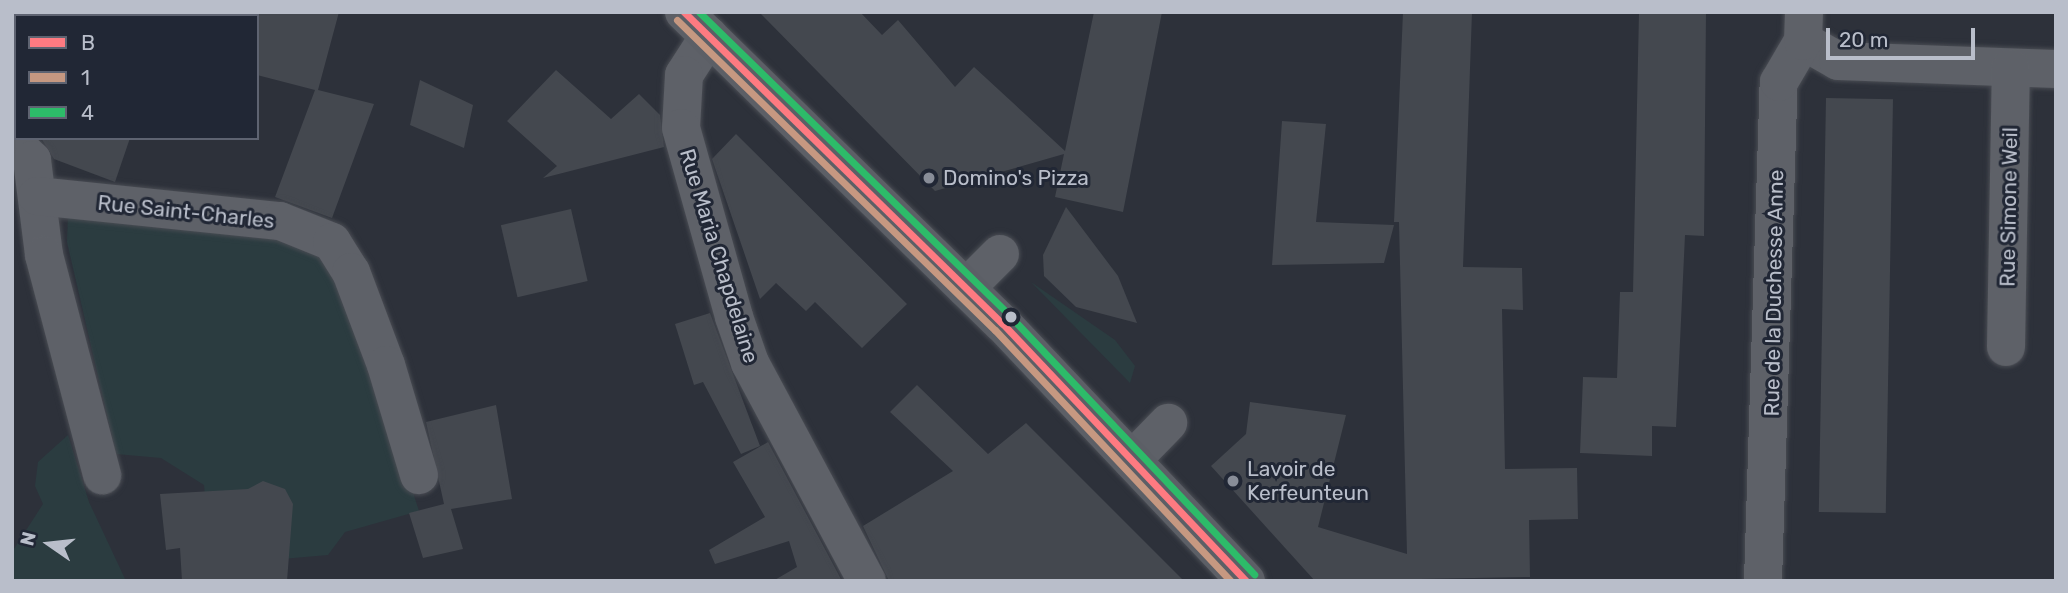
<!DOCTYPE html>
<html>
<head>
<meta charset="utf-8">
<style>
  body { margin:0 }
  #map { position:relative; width:2068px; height:593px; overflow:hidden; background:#2d313a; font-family:Rubik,sans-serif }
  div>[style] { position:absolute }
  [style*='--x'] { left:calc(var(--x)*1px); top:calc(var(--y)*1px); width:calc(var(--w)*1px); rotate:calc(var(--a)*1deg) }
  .green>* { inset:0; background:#2b3c40 }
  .building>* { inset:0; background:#44484f; transform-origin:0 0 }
  .roads { filter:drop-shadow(0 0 2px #494c53) drop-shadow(0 0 2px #494c53) }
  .street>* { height:38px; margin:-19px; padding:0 19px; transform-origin:19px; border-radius:19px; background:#5e6168 }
  .secondary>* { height:38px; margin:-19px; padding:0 19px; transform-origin:19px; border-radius:19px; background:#5c5f66 }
  .bus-1>* { height:7px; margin:-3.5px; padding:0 3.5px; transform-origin:3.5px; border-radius:3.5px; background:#fe7a81 }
  .bus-2>* { height:7px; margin:-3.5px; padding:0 3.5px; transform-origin:3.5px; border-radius:3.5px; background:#c69881 }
  .bus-3>* { height:7px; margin:-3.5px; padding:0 3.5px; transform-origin:3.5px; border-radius:3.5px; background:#2dbb69 }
  .dots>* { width:19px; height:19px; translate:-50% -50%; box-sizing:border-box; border:4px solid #212735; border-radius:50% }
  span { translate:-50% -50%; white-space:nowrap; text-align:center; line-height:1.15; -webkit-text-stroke:6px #212735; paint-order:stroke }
  .poi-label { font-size:21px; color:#b9beca }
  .left { translate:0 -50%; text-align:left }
  .street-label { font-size:21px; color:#b9beca }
  .frame { position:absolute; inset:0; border:14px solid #b9beca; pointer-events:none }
  .legend { position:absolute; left:14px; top:14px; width:245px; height:126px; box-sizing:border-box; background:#212735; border:2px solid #5e6371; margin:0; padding:9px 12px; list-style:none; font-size:21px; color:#b9beca }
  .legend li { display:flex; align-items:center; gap:14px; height:35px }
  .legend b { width:35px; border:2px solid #5e6371 }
  .north { position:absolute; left:14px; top:509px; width:70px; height:70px; -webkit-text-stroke:5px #212735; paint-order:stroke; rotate:284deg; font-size:19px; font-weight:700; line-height:28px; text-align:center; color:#b9beca }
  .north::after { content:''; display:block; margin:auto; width:24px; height:32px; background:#b9beca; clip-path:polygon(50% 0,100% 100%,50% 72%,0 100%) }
  .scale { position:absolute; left:1826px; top:28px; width:149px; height:32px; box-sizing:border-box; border:4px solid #b9beca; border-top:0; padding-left:9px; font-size:21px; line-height:24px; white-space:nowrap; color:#b9beca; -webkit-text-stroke:5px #212735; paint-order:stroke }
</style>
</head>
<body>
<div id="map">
  <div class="green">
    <i style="clip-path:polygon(68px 214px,234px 225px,319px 249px,362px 335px,419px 511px,345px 532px,328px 555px,259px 561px,210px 551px,204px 485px,161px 458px,116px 454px,67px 242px)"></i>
    <i style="clip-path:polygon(1031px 282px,1115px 340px,1135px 366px,1130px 383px)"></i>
    <i style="clip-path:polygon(68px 435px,89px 502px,126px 581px,12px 581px,12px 552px,43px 504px,35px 486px,38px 462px)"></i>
  </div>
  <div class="building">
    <i style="clip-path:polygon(257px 12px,339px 12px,318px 90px,374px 104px,332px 218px,275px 197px,315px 90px,257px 75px)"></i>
    <i style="clip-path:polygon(759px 12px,860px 12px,882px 35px,898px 20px,955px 87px,974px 67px,1065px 151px,1094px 12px,1162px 12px,1123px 212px,1055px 197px,1064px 154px,935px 191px)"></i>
    <i style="clip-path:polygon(1403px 12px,1472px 12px,1463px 267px,1522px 268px,1523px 310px,1502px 309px,1505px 469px,1577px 468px,1578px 519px,1529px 520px,1530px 577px,1315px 581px,1211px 466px,1246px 434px,1250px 402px,1346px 415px,1318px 527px,1407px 554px,1399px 222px,1394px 222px)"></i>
    <i style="clip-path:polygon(1639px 12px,1706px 12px,1704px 236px,1685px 235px,1676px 427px,1652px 426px,1652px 456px,1580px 453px,1583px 377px,1617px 378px,1620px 292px,1633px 292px)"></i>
    <i style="clip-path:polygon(556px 70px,611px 119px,639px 94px,660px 115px,664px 147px,543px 178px,557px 166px,507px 121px)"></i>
    <i style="clip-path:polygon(420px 80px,473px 105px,464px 148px,410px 125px)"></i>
    <i style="left:1826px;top:98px;width:67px;height:414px;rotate:1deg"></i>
    <i style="clip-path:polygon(1282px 121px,1326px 124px,1316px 222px,1394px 225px,1384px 263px,1272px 265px)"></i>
    <i style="clip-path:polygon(736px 134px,907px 304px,862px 348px,815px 302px,806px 311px,776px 283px,760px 299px,712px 159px)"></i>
    <i style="clip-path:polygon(41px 138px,130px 138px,115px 182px,54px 159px)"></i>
    <i style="clip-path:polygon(1066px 207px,1118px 276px,1137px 323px,1076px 307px,1044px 276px,1043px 255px)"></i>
    <i style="left:571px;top:209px;width:74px;height:72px;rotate:77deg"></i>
    <i style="clip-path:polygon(710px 313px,760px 446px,741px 454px,703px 382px,694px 385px,675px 324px)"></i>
    <i style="clip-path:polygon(917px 385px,988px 454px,1026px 423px,1184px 581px,889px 581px,863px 526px,953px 471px,890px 412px)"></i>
    <i style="clip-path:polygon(496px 405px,512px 499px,451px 509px,463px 549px,423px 558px,409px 513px,444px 504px,426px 422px)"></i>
    <i style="clip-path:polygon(768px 442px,842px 581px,773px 581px,797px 567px,789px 541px,715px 564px,709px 550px,765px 517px,733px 462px)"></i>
    <i style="clip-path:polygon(263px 481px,285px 489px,293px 504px,287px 581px,182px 581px,180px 548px,166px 550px,160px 494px,248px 489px)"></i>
  </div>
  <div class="roads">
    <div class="street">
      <i style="--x:94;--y:16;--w:4;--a:-76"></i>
      <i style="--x:709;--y:36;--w:46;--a:122.7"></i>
      <i style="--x:684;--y:75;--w:53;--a:93.2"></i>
      <i style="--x:681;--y:128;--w:196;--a:74.3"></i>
      <i style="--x:734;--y:317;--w:49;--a:70.8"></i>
      <i style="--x:750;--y:363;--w:247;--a:61.8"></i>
      <i style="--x:1803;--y:41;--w:40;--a:29.7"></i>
      <i style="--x:1838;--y:61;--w:218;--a:2.1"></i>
      <i style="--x:12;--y:141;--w:28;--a:44"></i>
      <i style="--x:32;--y:160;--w:96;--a:82.8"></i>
      <i style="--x:44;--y:255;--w:228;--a:75.2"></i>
      <i style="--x:37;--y:196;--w:244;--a:5.9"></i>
      <i style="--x:280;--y:221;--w:56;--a:22"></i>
      <i style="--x:332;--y:242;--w:36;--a:58"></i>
      <i style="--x:351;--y:272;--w:99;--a:69.4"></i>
      <i style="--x:386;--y:365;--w:115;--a:73.3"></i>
      <i style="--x:966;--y:288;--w:48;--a:-45"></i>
      <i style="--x:2006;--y:347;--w:279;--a:-89"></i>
      <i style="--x:1132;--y:460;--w:52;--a:-45.8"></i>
      <i style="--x:1763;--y:581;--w:499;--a:-88.2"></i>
      <i style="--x:1779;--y:82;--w:48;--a:-59.7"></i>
      <i style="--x:1803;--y:41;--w:29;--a:-88"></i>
    </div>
    <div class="secondary">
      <i style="--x:684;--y:12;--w:445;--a:44.4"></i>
      <i style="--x:1002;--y:323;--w:355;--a:46.6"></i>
    </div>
  </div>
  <div class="bus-1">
    <i style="--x:684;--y:12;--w:445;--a:44.4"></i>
    <i style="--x:1002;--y:323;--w:355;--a:46.6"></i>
  </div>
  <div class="bus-2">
    <i style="--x:677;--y:20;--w:444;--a:44.3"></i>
    <i style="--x:995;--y:330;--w:345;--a:46.8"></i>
  </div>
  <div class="bus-3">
    <i style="--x:699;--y:12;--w:433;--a:44.3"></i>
    <i style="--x:1009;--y:315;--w:357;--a:46.6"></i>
  </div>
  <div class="dots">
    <i style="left:929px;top:178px;background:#888d98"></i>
    <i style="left:1011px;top:317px;background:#b9beca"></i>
    <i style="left:1233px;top:481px;background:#888d98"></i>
  </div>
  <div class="poi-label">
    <span class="left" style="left:943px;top:178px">Domino's Pizza</span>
    <span class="left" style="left:1247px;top:481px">Lavoir de<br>Kerfeunteun</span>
  </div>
  <div class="street-label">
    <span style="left:2009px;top:207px;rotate:-89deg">Rue Simone Weil</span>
    <span style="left:186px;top:212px;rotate:6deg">Rue Saint-Charles</span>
    <span style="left:719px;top:256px;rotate:73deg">Rue Maria Chapdelaine</span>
    <span style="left:1774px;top:293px;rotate:-89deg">Rue de la Duchesse Anne</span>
  </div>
  <div class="frame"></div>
  <ul class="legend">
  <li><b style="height:9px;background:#fe7a81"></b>B</li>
  <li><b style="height:9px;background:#c69881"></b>1</li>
  <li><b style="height:9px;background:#2dbb69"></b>4</li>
  </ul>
  <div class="north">N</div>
  <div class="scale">20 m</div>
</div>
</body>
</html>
